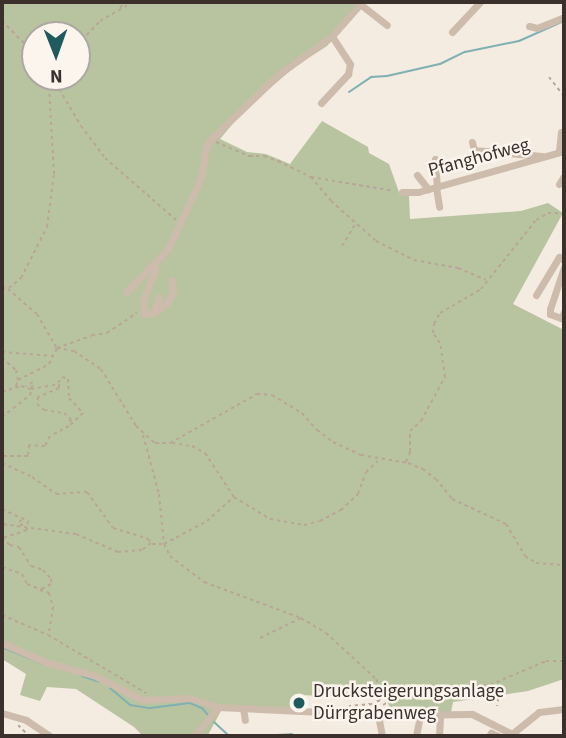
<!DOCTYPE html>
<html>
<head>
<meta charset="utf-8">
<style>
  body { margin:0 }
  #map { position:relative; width:566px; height:738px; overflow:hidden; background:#f4ebe1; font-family:"Source Sans 3",sans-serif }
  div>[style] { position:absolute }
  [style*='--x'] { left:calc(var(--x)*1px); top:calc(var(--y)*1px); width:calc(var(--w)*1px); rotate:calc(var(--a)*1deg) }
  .green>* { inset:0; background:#b8c4a0 }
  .stream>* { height:2px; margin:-1px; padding:0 1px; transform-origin:1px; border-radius:1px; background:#7fb0b2 }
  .path>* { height:2px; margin-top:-1px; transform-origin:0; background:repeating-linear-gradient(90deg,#b9a596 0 3.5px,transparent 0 7px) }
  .minor>* { height:7px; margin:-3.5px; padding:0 3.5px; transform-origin:3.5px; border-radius:3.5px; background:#cdbbac }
  .dots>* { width:19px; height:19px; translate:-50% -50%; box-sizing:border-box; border:4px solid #fbf5ee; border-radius:50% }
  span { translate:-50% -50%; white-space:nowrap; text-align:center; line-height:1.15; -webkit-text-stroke:5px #fbf5ee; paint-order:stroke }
  .street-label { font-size:19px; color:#3b302b }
  .poi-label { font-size:19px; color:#3b302b }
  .left { translate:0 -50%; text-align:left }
  .frame { position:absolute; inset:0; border:4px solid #3b302b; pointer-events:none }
  .north { position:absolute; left:21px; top:21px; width:70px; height:70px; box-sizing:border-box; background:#fbf5ee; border:2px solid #aea6a0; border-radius:50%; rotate:179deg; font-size:19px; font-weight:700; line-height:28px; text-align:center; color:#3b302b }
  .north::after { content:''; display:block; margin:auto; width:24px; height:32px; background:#1f5a5e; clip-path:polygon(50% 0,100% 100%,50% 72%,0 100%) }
</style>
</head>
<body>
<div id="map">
  <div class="green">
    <i style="clip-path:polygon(evenodd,2px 2px,367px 2px,327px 46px,296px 66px,245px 109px,220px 139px,247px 152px,266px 154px,290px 164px,322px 121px,368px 147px,369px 153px,389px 164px,400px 195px,409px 196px,410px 219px,521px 211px,548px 203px,563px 213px,513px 304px,564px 330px,564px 679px,528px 691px,453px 702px,451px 712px,393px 716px,386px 698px,298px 695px,291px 711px,222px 709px,208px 735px,232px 736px,143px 736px,134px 727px,76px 689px,47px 687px,40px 701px,20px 695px,26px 674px,2px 659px,2px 2px,35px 35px,77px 35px,77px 77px,35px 77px,35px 35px)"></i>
  </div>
  <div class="stream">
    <i style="--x:349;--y:92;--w:27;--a:-34"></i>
    <i style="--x:371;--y:77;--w:16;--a:-4"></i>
    <i style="--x:387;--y:76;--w:54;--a:-12.8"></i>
    <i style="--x:440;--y:64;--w:28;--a:-26"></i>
    <i style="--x:465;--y:52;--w:55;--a:-11.5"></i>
    <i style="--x:519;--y:41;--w:49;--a:-24"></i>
    <i style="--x:2;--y:647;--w:44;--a:22.5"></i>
    <i style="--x:82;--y:676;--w:18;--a:19"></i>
    <i style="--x:110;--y:688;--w:26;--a:40"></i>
    <i style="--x:130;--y:705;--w:20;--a:9"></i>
    <i style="--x:150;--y:708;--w:40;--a:-7.1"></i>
    <i style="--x:190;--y:703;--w:13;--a:23"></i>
    <i style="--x:202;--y:708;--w:9;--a:49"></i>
    <i style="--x:214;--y:722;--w:21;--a:43"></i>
    <i style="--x:233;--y:736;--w:4;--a:0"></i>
    <i style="--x:258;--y:736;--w:33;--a:-3"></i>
    <i style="--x:291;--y:734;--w:5;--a:22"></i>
  </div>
  <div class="path">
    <i style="--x:120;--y:8;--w:7;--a:-56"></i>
    <i style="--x:2;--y:21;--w:47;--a:45"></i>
    <i style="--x:77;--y:45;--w:33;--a:-46"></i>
    <i style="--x:100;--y:21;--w:38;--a:-30"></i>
    <i style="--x:52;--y:77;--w:57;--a:59.4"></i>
    <i style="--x:81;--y:126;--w:40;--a:53"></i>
    <i style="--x:105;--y:158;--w:94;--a:41.1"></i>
    <i style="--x:549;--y:77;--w:24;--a:52"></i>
    <i style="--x:216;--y:142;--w:36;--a:23"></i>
    <i style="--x:249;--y:156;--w:15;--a:0"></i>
    <i style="--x:264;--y:156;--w:15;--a:20"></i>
    <i style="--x:278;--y:161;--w:37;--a:26"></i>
    <i style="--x:311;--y:177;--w:84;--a:9.6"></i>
    <i style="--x:311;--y:177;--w:31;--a:50"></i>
    <i style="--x:331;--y:201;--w:60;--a:41.6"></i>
    <i style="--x:376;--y:241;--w:42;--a:26.6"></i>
    <i style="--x:414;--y:260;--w:45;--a:10.3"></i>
    <i style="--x:458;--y:268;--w:30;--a:23"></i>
    <i style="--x:342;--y:246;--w:26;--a:-59"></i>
    <i style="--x:2;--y:288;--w:6;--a:9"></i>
    <i style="--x:8;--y:289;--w:38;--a:41"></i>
    <i style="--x:37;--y:314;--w:39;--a:60"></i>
    <i style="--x:57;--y:348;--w:17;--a:10"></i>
    <i style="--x:74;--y:351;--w:32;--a:34"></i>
    <i style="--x:101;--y:369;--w:67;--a:58.4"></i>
    <i style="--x:136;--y:426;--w:25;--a:42"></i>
    <i style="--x:155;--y:443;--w:15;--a:0"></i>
    <i style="--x:170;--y:443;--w:100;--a:-29.4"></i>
    <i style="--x:257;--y:394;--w:15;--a:4"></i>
    <i style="--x:272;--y:395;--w:35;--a:31"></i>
    <i style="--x:302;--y:413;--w:23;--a:49"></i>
    <i style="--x:317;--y:430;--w:20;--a:37"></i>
    <i style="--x:333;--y:442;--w:31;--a:25"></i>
    <i style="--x:361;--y:455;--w:48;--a:9.7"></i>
    <i style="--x:408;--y:463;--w:16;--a:22"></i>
    <i style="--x:423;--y:469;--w:16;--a:38"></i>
    <i style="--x:436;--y:479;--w:26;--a:51"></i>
    <i style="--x:452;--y:499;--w:60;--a:24.8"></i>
    <i style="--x:506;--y:524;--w:37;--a:59"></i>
    <i style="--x:525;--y:556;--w:13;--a:32"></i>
    <i style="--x:536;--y:563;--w:28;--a:4"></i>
    <i style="--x:9;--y:288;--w:16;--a:-40"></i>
    <i style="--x:21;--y:278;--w:57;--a:-63"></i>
    <i style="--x:47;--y:227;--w:53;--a:-82.5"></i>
    <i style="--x:54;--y:174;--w:86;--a:-93.3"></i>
    <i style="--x:49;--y:88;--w:14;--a:-54"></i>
    <i style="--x:2;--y:352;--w:51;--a:4.5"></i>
    <i style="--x:2;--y:358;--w:18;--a:41"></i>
    <i style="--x:16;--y:370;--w:10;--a:79"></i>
    <i style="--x:58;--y:383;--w:7;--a:-56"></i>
    <i style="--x:62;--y:377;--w:6;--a:18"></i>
    <i style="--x:68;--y:379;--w:19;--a:87"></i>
    <i style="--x:69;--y:398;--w:21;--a:47"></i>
    <i style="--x:83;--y:413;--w:18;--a:137"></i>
    <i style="--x:16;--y:386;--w:6;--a:-72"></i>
    <i style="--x:18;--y:380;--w:35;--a:-27"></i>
    <i style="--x:49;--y:364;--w:18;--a:-63"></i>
    <i style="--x:57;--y:348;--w:37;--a:-20"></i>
    <i style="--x:92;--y:335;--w:15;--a:-8"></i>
    <i style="--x:107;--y:333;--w:36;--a:-34"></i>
    <i style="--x:2;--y:392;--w:20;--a:-18"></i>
    <i style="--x:21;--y:386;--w:10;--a:17"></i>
    <i style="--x:31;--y:389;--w:28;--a:-10"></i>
    <i style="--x:59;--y:384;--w:4;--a:90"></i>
    <i style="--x:59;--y:388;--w:23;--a:157"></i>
    <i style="--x:38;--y:397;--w:7;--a:98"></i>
    <i style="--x:37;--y:404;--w:9;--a:41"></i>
    <i style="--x:44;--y:410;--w:20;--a:9"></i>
    <i style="--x:64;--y:413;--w:9;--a:41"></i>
    <i style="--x:71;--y:419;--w:7;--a:106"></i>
    <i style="--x:69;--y:426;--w:21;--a:152"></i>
    <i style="--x:50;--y:436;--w:11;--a:117"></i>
    <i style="--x:45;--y:446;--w:16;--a:-176"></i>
    <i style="--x:29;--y:445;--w:11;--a:95"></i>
    <i style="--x:28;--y:456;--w:26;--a:180"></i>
    <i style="--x:2;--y:417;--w:36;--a:-38"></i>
    <i style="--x:30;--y:395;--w:13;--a:-77"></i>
    <i style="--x:33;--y:382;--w:8;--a:150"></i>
    <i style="--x:143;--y:435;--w:61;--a:74.8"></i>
    <i style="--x:159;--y:494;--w:50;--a:84.3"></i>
    <i style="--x:164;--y:544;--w:49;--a:-28.1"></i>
    <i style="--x:207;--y:521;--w:36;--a:-42"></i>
    <i style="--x:172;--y:443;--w:20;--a:9"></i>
    <i style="--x:192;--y:446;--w:15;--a:28"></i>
    <i style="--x:205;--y:453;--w:53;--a:56.6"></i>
    <i style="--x:234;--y:497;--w:42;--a:31.4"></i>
    <i style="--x:270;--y:519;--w:35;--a:10"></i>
    <i style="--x:304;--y:525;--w:16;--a:-14"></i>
    <i style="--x:320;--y:521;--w:24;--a:-28"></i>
    <i style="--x:341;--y:510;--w:23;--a:-43"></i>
    <i style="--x:358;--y:494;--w:23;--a:-70"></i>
    <i style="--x:366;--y:472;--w:16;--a:-43"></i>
    <i style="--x:406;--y:462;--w:11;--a:-68"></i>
    <i style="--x:410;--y:452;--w:21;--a:-90"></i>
    <i style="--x:410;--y:431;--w:15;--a:-42"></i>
    <i style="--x:421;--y:421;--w:50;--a:-61.4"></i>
    <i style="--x:445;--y:377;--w:34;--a:-98"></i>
    <i style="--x:440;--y:343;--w:12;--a:-125"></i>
    <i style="--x:433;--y:333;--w:9;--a:-84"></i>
    <i style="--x:434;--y:324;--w:13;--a:-61"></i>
    <i style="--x:440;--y:313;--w:48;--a:-30.3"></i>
    <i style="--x:481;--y:289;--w:88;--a:-51.4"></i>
    <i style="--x:536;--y:220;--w:14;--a:-30"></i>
    <i style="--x:548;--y:213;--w:16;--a:0"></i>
    <i style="--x:2;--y:463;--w:33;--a:25"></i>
    <i style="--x:32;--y:477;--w:29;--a:35"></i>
    <i style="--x:56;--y:494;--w:31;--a:-4"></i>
    <i style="--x:87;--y:492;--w:44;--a:54.2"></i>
    <i style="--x:113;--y:528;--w:37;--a:17"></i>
    <i style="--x:148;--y:539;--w:5;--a:53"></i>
    <i style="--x:151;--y:543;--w:11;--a:142"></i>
    <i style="--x:142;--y:550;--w:24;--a:175"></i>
    <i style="--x:118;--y:552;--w:46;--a:-156.8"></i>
    <i style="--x:76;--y:534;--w:75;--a:-172.3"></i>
    <i style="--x:2;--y:509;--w:29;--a:25"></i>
    <i style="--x:28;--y:521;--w:9;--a:96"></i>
    <i style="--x:27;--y:530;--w:26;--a:162"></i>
    <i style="--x:2;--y:538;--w:11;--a:41"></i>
    <i style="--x:10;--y:545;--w:9;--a:13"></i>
    <i style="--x:19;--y:547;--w:22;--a:58"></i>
    <i style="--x:31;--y:566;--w:13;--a:18"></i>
    <i style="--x:43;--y:570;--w:12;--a:48"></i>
    <i style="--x:51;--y:579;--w:5;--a:90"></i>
    <i style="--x:51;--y:584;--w:11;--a:153"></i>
    <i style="--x:41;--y:589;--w:3;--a:72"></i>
    <i style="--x:23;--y:526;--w:6;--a:-135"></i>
    <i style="--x:19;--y:522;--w:6;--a:-39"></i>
    <i style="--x:152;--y:544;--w:12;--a:0"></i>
    <i style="--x:164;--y:544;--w:13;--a:63"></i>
    <i style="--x:170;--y:556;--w:43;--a:37.4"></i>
    <i style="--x:204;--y:582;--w:103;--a:20.4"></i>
    <i style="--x:2;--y:567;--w:21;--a:19"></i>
    <i style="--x:22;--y:574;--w:11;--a:63"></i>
    <i style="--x:27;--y:584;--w:24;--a:22"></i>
    <i style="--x:49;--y:593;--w:15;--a:74"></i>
    <i style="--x:53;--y:607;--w:26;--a:99"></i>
    <i style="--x:2;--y:615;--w:50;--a:23.5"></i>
    <i style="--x:48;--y:635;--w:114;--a:30.6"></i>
    <i style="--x:260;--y:638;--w:46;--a:-26"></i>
    <i style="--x:301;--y:618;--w:29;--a:31"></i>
    <i style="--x:326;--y:633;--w:68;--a:42.6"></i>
    <i style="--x:376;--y:679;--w:13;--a:63"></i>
    <i style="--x:382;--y:691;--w:9;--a:103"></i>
    <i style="--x:380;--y:700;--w:9;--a:153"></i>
    <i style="--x:372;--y:704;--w:23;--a:175"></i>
    <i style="--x:490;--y:686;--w:14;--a:56"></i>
    <i style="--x:498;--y:698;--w:8;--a:97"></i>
    <i style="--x:383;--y:705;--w:27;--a:-31"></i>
    <i style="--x:406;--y:691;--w:84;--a:-4.1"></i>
    <i style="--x:490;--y:685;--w:61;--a:-23.2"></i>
    <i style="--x:546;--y:661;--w:18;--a:0"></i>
    <i style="--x:18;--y:725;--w:16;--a:45"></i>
  </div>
  <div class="minor">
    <i style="--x:360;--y:4;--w:34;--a:38"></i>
    <i style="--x:529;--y:26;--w:8;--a:14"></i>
    <i style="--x:537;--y:28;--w:29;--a:-22"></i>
    <i style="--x:452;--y:32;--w:41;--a:-47"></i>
    <i style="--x:321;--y:103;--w:40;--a:-47"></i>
    <i style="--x:348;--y:74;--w:10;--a:-79"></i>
    <i style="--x:350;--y:64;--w:33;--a:-123"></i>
    <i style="--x:472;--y:142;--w:8;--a:76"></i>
    <i style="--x:474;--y:150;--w:68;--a:5"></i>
    <i style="--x:559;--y:151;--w:19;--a:-84"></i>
    <i style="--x:435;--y:159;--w:27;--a:86"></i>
    <i style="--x:417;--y:175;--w:18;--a:52"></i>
    <i style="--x:559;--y:184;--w:9;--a:-58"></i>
    <i style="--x:436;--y:187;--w:20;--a:81"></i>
    <i style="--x:402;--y:192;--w:16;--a:0"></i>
    <i style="--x:418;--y:192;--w:152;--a:-15.7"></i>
    <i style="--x:564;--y:267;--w:44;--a:108.4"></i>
    <i style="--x:550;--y:309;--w:5;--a:90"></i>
    <i style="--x:550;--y:314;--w:12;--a:20"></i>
    <i style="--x:561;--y:318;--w:7;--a:-63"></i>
    <i style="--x:156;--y:268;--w:35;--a:112"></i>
    <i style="--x:143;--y:300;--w:14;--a:86"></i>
    <i style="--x:144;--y:314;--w:10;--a:-6"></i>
    <i style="--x:154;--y:313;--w:16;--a:-38"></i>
    <i style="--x:167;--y:303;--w:13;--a:-61"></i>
    <i style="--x:173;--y:292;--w:12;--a:-95"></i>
    <i style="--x:126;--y:292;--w:60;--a:-45.7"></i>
    <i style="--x:168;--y:249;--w:78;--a:-65.1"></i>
    <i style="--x:201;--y:178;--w:32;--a:-81"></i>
    <i style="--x:206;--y:146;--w:9;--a:-54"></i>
    <i style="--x:211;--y:139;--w:94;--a:-43.7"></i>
    <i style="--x:279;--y:74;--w:65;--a:-35.6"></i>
    <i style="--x:332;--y:36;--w:45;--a:-48.6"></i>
    <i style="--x:536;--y:295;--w:44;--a:-58.8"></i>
    <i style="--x:559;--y:257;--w:6;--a:31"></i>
    <i style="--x:154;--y:312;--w:16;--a:-72"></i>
    <i style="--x:2;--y:643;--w:50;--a:23.5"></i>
    <i style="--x:48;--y:663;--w:47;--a:14.9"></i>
    <i style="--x:93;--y:675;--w:55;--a:27"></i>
    <i style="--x:142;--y:700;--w:47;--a:-2.4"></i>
    <i style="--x:189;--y:698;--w:30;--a:17"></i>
    <i style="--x:218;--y:707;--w:168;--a:2.7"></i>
    <i style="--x:386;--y:715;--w:86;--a:-0.7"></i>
    <i style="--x:472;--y:714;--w:49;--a:26.6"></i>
    <i style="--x:243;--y:708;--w:12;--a:81"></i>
    <i style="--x:2;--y:713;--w:25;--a:16"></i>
    <i style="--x:26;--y:720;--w:29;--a:34"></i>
    <i style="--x:378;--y:715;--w:21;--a:79"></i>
    <i style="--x:513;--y:733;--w:33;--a:-39"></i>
    <i style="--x:539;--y:712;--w:25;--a:-7"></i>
    <i style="--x:194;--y:736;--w:38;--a:-50"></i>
    <i style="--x:416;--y:736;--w:20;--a:-79"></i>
    <i style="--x:439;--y:736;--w:21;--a:-87"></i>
    <i style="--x:489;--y:736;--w:4;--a:-56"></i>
    <i style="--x:491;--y:733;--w:8;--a:23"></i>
  </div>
  <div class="dots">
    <i style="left:299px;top:703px;background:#1f5a5e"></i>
  </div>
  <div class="street-label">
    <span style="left:479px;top:158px;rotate:-15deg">Pfanghofweg</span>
  </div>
  <div class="poi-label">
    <span class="left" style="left:313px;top:703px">Drucksteigerungsanlage<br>Dürrgrabenweg</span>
  </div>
  <div class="frame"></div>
  <div class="north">N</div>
</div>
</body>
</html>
